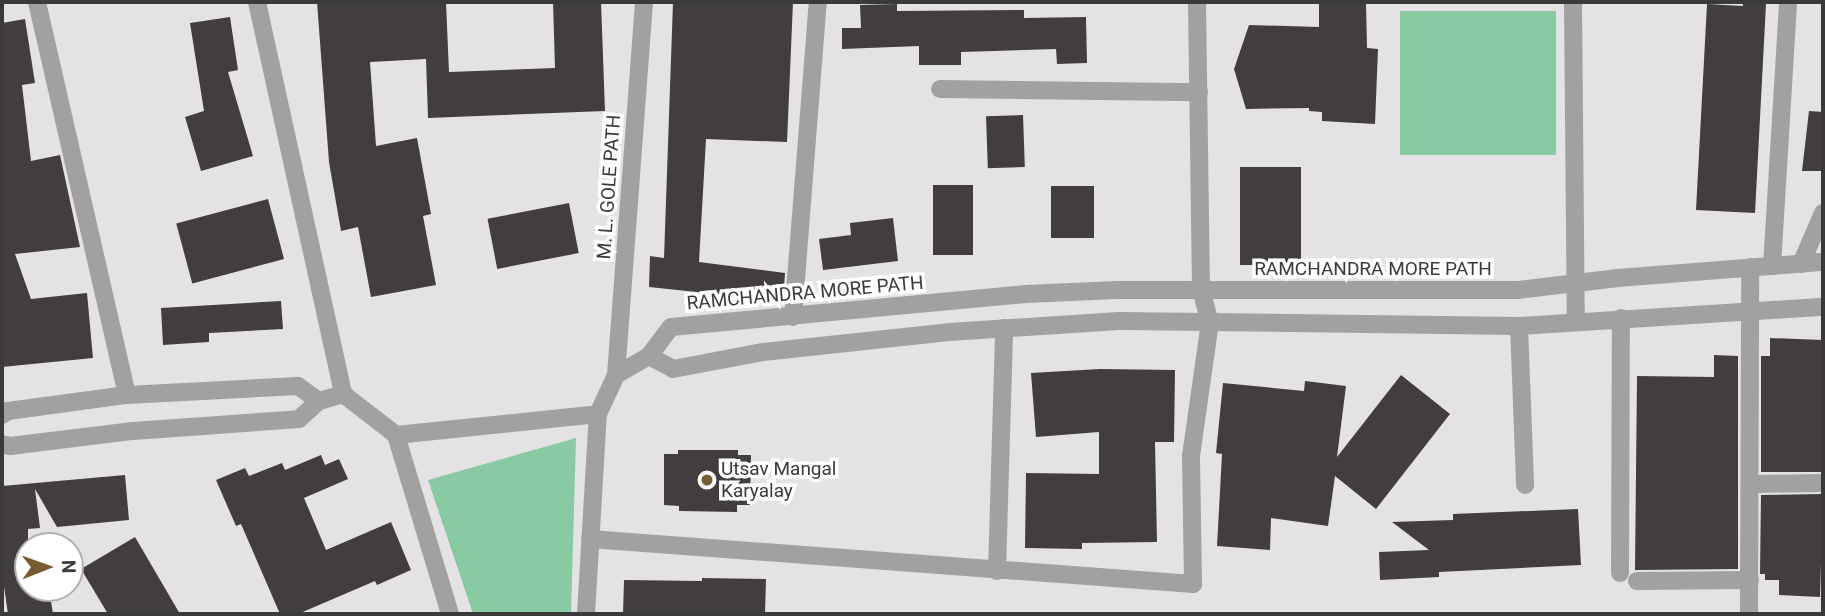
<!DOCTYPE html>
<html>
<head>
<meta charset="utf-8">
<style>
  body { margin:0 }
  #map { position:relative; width:1825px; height:616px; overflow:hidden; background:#e5e2e6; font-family:Roboto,sans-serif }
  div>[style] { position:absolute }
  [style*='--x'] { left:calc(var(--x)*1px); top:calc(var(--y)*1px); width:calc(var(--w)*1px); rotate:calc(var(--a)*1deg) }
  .green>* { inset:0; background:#88cba3; transform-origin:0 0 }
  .building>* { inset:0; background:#423e3d; transform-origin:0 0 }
  .minor>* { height:18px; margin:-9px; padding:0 9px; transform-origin:9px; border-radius:9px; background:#a3a1a0 }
  .tertiary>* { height:18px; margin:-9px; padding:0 9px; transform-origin:9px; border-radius:9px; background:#a3a1a0 }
  .dots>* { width:19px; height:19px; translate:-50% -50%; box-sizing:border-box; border:4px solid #fff; border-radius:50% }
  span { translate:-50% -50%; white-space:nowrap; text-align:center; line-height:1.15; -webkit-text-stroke:7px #fff; paint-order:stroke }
  .street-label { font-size:19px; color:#3a3a3b }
  .poi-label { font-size:19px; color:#3a3a3b }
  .left { translate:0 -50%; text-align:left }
  .frame { position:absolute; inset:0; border:4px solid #3a3a3b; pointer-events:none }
  .north { position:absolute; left:14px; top:532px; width:70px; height:70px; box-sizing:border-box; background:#fff; border:2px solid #b0b0b1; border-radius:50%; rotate:89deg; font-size:19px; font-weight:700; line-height:28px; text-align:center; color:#3a3a3b }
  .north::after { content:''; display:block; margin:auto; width:24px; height:32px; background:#785b2e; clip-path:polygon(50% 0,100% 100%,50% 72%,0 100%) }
</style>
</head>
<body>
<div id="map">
  <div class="green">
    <i style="left:1400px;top:11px;width:156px;height:144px"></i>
    <i style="clip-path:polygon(576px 438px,571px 614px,473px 614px,428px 480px)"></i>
  </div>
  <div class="building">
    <i style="clip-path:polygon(317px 2px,446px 2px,449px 72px,555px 68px,553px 2px,601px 2px,605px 111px,428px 118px,426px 59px,370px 62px,376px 146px,417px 138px,431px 214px,423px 216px,436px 285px,371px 297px,358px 227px,341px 231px,329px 162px)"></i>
    <i style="clip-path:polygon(673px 2px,793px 2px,787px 142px,706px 139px,699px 262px,785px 273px,783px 301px,649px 287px,650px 256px,664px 258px)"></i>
    <i style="clip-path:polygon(1319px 2px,1366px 2px,1367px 48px,1378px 49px,1375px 124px,1322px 121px,1322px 112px,1309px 111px,1309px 108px,1246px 109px,1234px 69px,1249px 25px,1319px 27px)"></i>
    <i style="clip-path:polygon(1743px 3px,1766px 4px,1755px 213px,1696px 210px,1707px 4px,1743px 6px)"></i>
    <i style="clip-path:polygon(897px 4px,897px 11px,1024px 10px,1024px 18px,1086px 17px,1087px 63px,1057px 64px,1056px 49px,961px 52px,961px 65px,919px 65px,919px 46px,842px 49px,842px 28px,861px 28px,860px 5px)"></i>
    <i style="clip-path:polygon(230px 17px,238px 70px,228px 72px,253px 156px,201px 171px,185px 117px,204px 111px,190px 23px)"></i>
    <i style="clip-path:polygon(25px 19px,35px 83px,22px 85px,31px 161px,60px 155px,80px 247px,15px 254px,31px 299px,87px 293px,93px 358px,2px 367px,2px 23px)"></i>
    <i style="clip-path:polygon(1809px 111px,1823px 112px,1823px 171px,1802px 171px)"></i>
    <i style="left:1023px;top:115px;width:52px;height:37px;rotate:88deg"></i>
    <i style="left:1240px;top:167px;width:61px;height:98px"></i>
    <i style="left:933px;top:185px;width:40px;height:70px"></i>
    <i style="left:1051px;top:186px;width:43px;height:52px"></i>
    <i style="left:268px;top:199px;width:62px;height:95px;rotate:75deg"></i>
    <i style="left:569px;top:203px;width:51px;height:83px;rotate:79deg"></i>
    <i style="clip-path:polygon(893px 218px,898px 261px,823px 270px,819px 239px,851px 235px,850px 223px)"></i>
    <i style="clip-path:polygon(281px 301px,283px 329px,209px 333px,209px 342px,163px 345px,161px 308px)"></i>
    <i style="clip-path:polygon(1770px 338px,1823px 340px,1823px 472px,1761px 472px,1761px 356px,1770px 356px)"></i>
    <i style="clip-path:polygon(1714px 355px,1738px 356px,1738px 569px,1635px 570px,1637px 376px,1714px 377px)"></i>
    <i style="clip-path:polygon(1100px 369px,1175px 370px,1174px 442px,1155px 442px,1157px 542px,1082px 543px,1082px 549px,1025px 548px,1026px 473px,1099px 474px,1099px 432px,1036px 437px,1031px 373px)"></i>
    <i style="clip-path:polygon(1401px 375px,1450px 414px,1376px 509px,1335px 476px,1328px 526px,1271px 518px,1270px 550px,1217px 546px,1222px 454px,1216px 453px,1223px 383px,1304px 391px,1305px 381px,1346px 386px,1337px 457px)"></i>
    <i style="clip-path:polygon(678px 450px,738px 450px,738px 455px,751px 455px,750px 505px,737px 505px,737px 512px,679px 511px,679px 506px,664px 505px,664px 454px,678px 454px)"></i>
    <i style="clip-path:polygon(321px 455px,325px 465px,339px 459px,348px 479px,304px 498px,326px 550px,391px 522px,411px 570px,377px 585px,375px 581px,298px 614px,280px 614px,241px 524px,236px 526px,216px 480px,245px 468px,249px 476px,282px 463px,285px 470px)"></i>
    <i style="clip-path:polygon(125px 475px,129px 520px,57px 527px,35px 489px,40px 528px,28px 529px,28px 588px,49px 588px,53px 614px,8px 614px,2px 573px,2px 486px)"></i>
    <i style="clip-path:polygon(1823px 494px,1820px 597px,1779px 595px,1779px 580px,1765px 580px,1765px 574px,1760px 574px,1761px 495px)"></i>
    <i style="clip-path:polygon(1578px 509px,1581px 565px,1439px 572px,1439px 577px,1380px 580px,1379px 552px,1429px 550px,1392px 522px,1453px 520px,1453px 514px)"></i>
    <i style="clip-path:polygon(135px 537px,180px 614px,108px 614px,81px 569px)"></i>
    <i style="clip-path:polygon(702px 578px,766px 579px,765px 614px,623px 614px,624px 580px,702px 581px)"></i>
  </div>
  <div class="minor">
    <i style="--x:37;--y:2;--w:403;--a:77.1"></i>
    <i style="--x:257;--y:2;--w:401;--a:77.6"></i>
    <i style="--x:940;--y:89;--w:259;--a:0.7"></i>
    <i style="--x:1801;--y:264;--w:56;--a:-66.7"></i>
    <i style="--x:1772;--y:266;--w:264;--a:-86.5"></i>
    <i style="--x:793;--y:317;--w:316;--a:-85.5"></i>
    <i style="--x:1519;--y:326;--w:159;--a:87.8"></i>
    <i style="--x:616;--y:375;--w:374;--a:-85.7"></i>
    <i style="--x:396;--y:435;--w:187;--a:73.2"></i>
    <i style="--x:1752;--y:484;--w:71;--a:-0.8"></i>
    <i style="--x:590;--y:539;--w:605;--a:4.27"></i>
    <i style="--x:1193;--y:584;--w:128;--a:-90.9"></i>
    <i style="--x:1191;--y:456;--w:134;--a:-81.9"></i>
    <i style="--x:1210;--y:323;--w:34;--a:-105"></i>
    <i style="--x:1201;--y:290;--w:288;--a:-90.8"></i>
    <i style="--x:997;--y:571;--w:243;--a:-88.3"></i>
    <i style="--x:1620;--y:573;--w:255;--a:-89.8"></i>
    <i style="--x:1637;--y:581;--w:113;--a:-0.5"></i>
    <i style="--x:586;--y:614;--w:200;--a:-86.6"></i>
    <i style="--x:1749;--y:614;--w:347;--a:-89.8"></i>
  </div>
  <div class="tertiary">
    <i style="--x:1573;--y:2;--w:319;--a:89.5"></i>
    <i style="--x:649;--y:356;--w:27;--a:28"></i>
    <i style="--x:673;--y:369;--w:92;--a:-10.7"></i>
    <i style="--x:763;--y:352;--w:187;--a:-6.1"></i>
    <i style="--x:949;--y:332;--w:170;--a:-3.7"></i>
    <i style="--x:1119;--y:321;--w:400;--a:0.7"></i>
    <i style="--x:1519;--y:326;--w:305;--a:-3.6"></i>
    <i style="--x:2;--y:415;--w:7;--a:-34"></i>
    <i style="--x:8;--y:411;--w:120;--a:-7.7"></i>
    <i style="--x:127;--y:395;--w:171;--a:-3"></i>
    <i style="--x:298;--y:386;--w:26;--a:36"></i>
    <i style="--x:2;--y:444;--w:8;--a:14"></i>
    <i style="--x:10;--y:446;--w:124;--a:-7"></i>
    <i style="--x:133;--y:431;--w:166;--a:-4.1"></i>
    <i style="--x:299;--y:419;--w:27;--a:-42"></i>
    <i style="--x:319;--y:401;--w:25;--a:-16"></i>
    <i style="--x:343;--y:394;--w:67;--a:37.7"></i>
    <i style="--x:396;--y:435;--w:203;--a:-5.9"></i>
    <i style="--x:598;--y:414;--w:43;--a:-65.2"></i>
    <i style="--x:616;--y:375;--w:38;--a:-30"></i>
    <i style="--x:649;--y:356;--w:36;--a:-53"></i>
    <i style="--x:671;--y:327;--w:356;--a:-5.3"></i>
    <i style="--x:1025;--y:294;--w:93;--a:-2.5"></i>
    <i style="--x:1118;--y:290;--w:400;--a:0"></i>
    <i style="--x:1518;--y:290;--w:101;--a:-6.8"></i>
    <i style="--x:1618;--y:278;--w:206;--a:-4.5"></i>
  </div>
  <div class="dots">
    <i style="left:707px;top:480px;background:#785b2e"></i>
  </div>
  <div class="street-label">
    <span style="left:609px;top:187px;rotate:-86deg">M. L. GOLE PATH</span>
    <span style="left:1373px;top:269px">RAMCHANDRA MORE PATH</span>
    <span style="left:805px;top:293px;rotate:-5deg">RAMCHANDRA MORE PATH</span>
  </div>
  <div class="poi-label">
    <span class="left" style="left:721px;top:480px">Utsav Mangal<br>Karyalay</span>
  </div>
  <div class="frame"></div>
  <div class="north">N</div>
</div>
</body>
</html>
